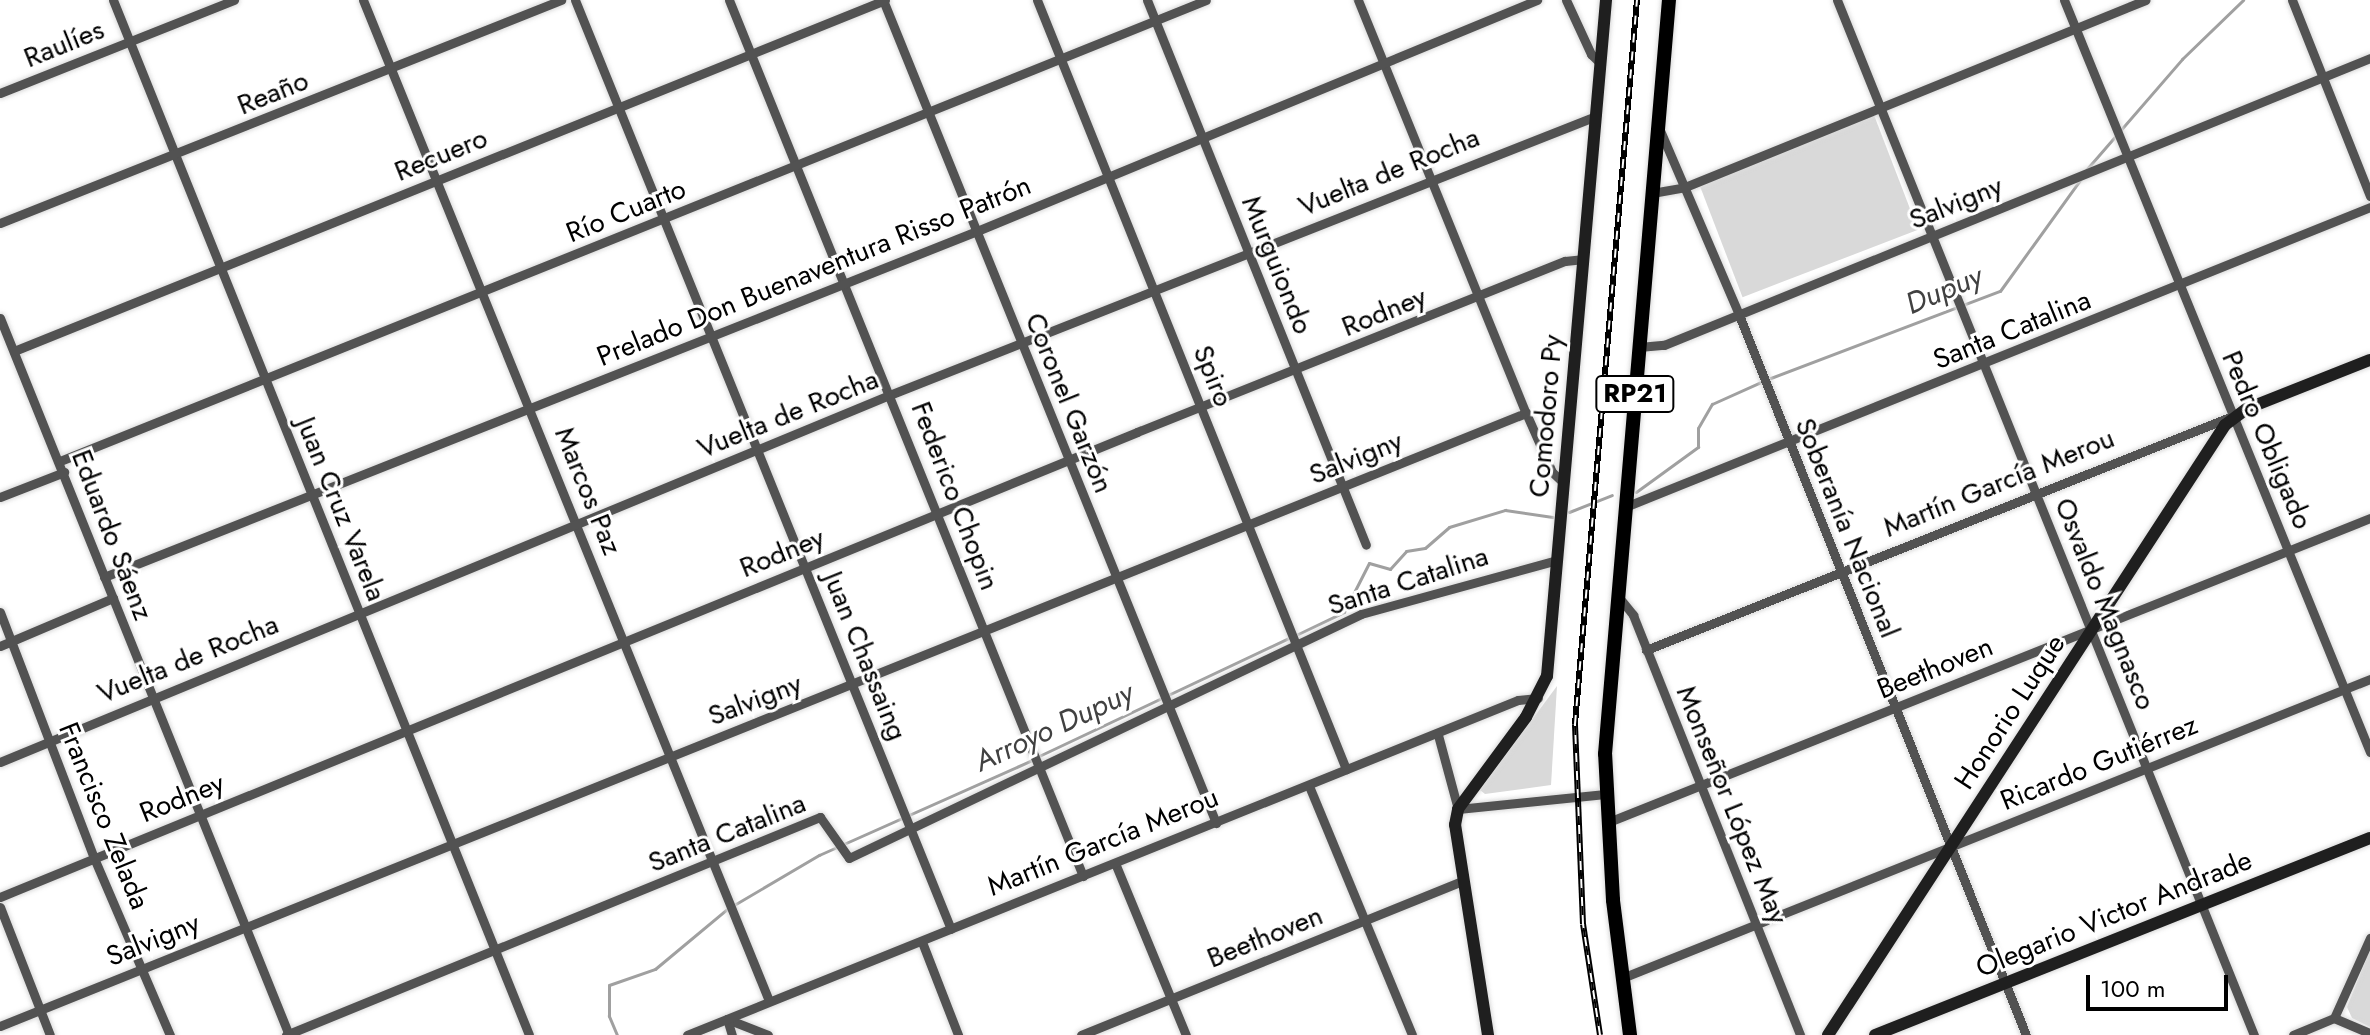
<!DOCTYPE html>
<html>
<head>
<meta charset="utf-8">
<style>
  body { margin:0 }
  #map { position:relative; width:2370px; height:1035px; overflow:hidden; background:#fff; font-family:Jost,sans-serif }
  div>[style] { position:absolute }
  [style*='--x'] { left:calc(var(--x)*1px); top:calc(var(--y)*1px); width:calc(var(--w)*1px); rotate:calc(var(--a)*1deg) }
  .green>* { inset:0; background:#d9d9d9; transform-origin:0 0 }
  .stream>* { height:3px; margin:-1.5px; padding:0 1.5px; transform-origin:1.5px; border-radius:1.5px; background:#a0a0a0 }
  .roads { filter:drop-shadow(0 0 2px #dbdbdb) drop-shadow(0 0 2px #dbdbdb) }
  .street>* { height:9px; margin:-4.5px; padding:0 4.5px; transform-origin:4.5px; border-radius:4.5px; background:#525252 }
  .secondary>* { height:12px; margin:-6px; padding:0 6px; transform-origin:6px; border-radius:6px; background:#1f1f1f }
  .primary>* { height:14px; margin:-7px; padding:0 7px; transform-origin:7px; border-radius:7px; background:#000 }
  .rail>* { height:6px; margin-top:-3px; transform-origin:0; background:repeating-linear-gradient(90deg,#fff 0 9px,#000 0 18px); box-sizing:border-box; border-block:2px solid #000 }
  span { translate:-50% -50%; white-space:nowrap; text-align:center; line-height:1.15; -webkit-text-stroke:6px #fff; paint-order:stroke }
  .shield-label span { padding:2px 6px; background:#fff; border:2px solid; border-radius:6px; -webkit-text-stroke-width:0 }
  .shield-label { font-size:26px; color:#000; font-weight:700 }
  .street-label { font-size:28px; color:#000 }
  .water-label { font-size:30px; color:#414141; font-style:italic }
  .scale { position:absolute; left:2086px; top:975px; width:142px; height:36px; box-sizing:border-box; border:4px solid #000; border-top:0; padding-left:10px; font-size:24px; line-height:28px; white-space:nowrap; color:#000; -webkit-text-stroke:6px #fff; paint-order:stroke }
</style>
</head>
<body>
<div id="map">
  <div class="green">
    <i style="left:1874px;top:115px;width:123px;height:188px;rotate:69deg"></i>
    <i style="clip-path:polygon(1557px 686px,1551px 785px,1485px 794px,1480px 790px)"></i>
    <i style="clip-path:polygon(2370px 950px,2370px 1027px,2352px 1018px,2347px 1007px)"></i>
  </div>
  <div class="stream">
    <i style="--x:2086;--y:170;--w:147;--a:-49.1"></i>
    <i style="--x:2182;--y:59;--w:85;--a:-44"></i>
    <i style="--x:1768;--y:379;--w:248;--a:-20.8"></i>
    <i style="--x:2000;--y:291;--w:137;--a:-54.2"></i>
    <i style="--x:1636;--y:492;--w:77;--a:-36"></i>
    <i style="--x:1698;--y:447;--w:19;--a:-90"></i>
    <i style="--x:1698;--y:428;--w:28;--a:-60"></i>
    <i style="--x:1712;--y:404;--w:54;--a:-24.2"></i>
    <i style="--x:1569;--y:512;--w:46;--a:-21.6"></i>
    <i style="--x:1296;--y:635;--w:53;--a:-25.6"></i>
    <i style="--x:1344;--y:612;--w:55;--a:-63"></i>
    <i style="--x:1369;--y:563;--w:22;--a:16"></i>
    <i style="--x:1390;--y:569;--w:24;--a:-48"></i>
    <i style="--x:1406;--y:551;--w:19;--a:-9"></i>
    <i style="--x:1425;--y:548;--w:32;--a:-41"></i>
    <i style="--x:1449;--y:527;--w:59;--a:-16.9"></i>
    <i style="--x:1505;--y:510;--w:48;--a:8.5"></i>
    <i style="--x:1039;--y:756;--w:276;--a:-25.3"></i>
    <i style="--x:734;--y:905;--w:99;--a:-30.5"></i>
    <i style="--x:819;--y:855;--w:233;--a:-24"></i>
    <i style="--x:617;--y:1035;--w:21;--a:-113"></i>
    <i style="--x:609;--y:1016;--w:31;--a:-90"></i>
    <i style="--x:609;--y:985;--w:49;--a:-19.2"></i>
    <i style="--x:655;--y:969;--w:94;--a:-39.8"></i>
  </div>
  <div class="roads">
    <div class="street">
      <i style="--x:113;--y:0;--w:1115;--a:68.1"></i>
      <i style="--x:363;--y:0;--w:1080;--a:67.92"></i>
      <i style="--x:575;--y:0;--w:1002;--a:67.97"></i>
      <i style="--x:729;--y:0;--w:945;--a:68"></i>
      <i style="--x:883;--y:0;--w:888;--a:67.97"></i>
      <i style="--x:1037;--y:0;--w:829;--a:68.11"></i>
      <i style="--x:1147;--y:0;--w:587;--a:68.11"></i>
      <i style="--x:1358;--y:0;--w:446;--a:67.9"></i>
      <i style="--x:1526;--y:413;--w:64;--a:66.2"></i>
      <i style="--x:1552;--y:472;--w:16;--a:43"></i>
      <i style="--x:1566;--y:0;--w:60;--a:65.2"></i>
      <i style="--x:1591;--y:54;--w:14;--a:45"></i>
      <i style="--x:1837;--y:0;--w:1116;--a:68.06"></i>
      <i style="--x:2064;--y:0;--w:812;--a:67.86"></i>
      <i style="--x:2292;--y:0;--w:211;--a:68.3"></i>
      <i style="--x:0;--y:93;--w:252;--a:-21.7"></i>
      <i style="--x:1659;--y:128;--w:203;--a:66.8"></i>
      <i style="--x:1739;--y:315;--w:775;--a:68.27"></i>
      <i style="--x:1652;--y:193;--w:34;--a:-10"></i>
      <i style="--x:1685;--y:187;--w:497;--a:-22.1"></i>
      <i style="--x:0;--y:223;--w:604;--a:-21.68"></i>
      <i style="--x:0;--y:318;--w:773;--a:68.05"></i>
      <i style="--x:1639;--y:347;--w:25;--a:-5"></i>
      <i style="--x:1664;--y:345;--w:762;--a:-22.12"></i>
      <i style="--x:14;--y:351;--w:939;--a:-21.95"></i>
      <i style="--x:60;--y:461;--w:1235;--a:-21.91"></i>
      <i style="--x:0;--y:497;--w:69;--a:-21.3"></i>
      <i style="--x:1625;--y:507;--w:803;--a:-21.93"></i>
      <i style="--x:104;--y:577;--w:939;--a:-21.62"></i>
      <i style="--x:977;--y:231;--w:606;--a:-22.42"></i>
      <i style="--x:1617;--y:595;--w:26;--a:51"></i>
      <i style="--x:1633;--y:615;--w:452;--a:68.3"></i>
      <i style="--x:0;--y:612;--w:263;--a:69.1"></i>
      <i style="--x:94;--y:858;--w:193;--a:66.8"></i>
      <i style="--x:0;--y:646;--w:123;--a:-23"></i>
      <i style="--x:1646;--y:650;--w:629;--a:-21.75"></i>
      <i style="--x:1438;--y:735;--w:77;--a:74.9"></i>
      <i style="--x:1458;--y:809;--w:148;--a:-5.8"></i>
      <i style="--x:0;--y:762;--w:965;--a:-22.42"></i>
      <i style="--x:892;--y:394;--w:757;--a:-21.55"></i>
      <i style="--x:1309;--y:786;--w:269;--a:67.5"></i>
      <i style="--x:1606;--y:823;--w:823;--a:-21.76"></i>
      <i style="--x:1115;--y:863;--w:186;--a:67.6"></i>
      <i style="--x:0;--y:897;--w:1228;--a:-22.24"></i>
      <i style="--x:1137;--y:432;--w:461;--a:-21.8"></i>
      <i style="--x:1565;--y:261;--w:19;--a:-6"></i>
      <i style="--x:0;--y:907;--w:137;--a:68.7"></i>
      <i style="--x:922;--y:942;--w:100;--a:68.8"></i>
      <i style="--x:1622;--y:978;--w:806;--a:-21.79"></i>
      <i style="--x:2334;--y:1018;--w:88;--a:-65.8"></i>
      <i style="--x:727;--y:1019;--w:44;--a:21.3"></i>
      <i style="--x:727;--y:1019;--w:17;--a:73"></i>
      <i style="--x:0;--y:1026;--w:1645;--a:-21.89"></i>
      <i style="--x:286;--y:1035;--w:577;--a:-22.21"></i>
      <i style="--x:820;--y:817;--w:50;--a:54.7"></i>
      <i style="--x:849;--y:858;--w:567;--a:-25.48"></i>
      <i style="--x:1361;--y:614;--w:203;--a:-15.4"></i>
      <i style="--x:687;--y:1035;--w:896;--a:-21.96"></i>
      <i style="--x:1518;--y:700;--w:20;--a:-6"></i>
      <i style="--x:1081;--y:1035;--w:413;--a:-22"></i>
      <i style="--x:2293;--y:1035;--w:44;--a:-22.5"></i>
      <i style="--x:2334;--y:1018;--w:39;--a:23"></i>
    </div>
    <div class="secondary">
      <i style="--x:1488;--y:1035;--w:213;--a:-98.9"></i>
      <i style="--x:1455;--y:825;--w:16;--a:-79"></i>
      <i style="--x:1458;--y:809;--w:114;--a:-53.5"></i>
      <i style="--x:1526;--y:717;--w:46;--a:-62.9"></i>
      <i style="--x:1547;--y:676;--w:679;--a:-85.01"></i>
      <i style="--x:1828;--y:1035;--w:728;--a:-56.94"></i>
      <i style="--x:2225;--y:425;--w:26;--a:-37"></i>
      <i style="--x:2246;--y:409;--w:133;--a:-21.6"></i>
      <i style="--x:1875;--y:1035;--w:533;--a:-21.7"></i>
    </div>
    <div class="primary">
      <i style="--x:1630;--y:1035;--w:136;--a:-97.2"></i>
      <i style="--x:1613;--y:900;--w:146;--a:-93.1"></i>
      <i style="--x:1605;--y:754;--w:757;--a:-85.15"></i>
    </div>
  </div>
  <div class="rail">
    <i style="--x:1600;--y:1035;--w:112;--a:-98.7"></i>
    <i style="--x:1583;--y:924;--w:200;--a:-92.3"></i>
    <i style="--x:1575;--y:724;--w:727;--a:-85.11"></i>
  </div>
  <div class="shield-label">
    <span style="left:1635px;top:394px">RP21</span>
  </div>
  <div class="street-label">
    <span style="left:64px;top:44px;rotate:-22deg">Raulíes</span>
    <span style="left:273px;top:93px;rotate:-22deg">Reaño</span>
    <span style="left:441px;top:155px;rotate:-22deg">Recuero</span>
    <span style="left:1389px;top:172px;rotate:-22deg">Vuelta de Rocha</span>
    <span style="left:1956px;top:203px;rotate:-22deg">Salvigny</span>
    <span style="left:626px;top:211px;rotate:-22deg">Río Cuarto</span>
    <span style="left:1277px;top:265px;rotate:68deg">Murguiondo</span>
    <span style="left:814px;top:271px;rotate:-22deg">Prelado Don Buenaventura Risso Patrón</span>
    <span style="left:1384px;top:312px;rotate:-22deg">Rodney</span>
    <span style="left:2012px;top:330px;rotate:-22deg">Santa Catalina</span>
    <span style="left:1213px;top:376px;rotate:68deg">Spiro</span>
    <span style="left:1069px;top:403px;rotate:68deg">Coronel Garzón</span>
    <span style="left:788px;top:414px;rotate:-22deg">Vuelta de Rocha</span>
    <span style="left:1546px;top:416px;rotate:-85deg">Comodoro Py</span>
    <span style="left:2267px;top:440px;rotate:67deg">Pedro Obligado</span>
    <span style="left:1356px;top:458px;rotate:-22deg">Salvigny</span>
    <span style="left:1999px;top:483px;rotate:-22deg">Martín García Merou</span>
    <span style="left:588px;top:491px;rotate:68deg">Marcos Paz</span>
    <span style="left:955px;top:496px;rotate:69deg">Federico Chopin</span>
    <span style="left:341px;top:509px;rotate:68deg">Juan Cruz Varela</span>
    <span style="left:1847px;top:528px;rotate:68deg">Soberanía Nacional</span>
    <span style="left:112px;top:535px;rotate:69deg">Eduardo Sáenz</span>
    <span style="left:782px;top:553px;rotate:-22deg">Rodney</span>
    <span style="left:1408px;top:581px;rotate:-18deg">Santa Catalina</span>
    <span style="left:2105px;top:604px;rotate:68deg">Osvaldo Magnasco</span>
    <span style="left:865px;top:656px;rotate:68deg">Juan Chassaing</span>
    <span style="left:188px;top:659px;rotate:-22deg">Vuelta de Rocha</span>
    <span style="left:1935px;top:668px;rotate:-22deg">Beethoven</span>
    <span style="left:755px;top:700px;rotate:-21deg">Salvigny</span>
    <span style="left:2010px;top:712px;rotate:-57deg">Honorio Luque</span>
    <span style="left:2099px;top:763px;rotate:-22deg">Ricardo Gutiérrez</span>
    <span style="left:182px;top:798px;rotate:-22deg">Rodney</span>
    <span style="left:1732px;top:805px;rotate:68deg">Monseñor López May</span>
    <span style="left:104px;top:816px;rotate:68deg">Francisco Zelada</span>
    <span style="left:727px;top:833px;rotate:-22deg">Santa Catalina</span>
    <span style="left:1103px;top:842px;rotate:-22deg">Martín García Merou</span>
    <span style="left:2114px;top:914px;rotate:-22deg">Olegario Victor Andrade</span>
    <span style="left:1265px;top:937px;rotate:-22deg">Beethoven</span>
    <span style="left:153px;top:940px;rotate:-22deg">Salvigny</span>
  </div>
  <div class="water-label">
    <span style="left:1944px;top:290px;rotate:-23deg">Dupuy</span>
    <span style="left:1054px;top:727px;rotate:-25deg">Arroyo Dupuy</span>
  </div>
  <div class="scale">100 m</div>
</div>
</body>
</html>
